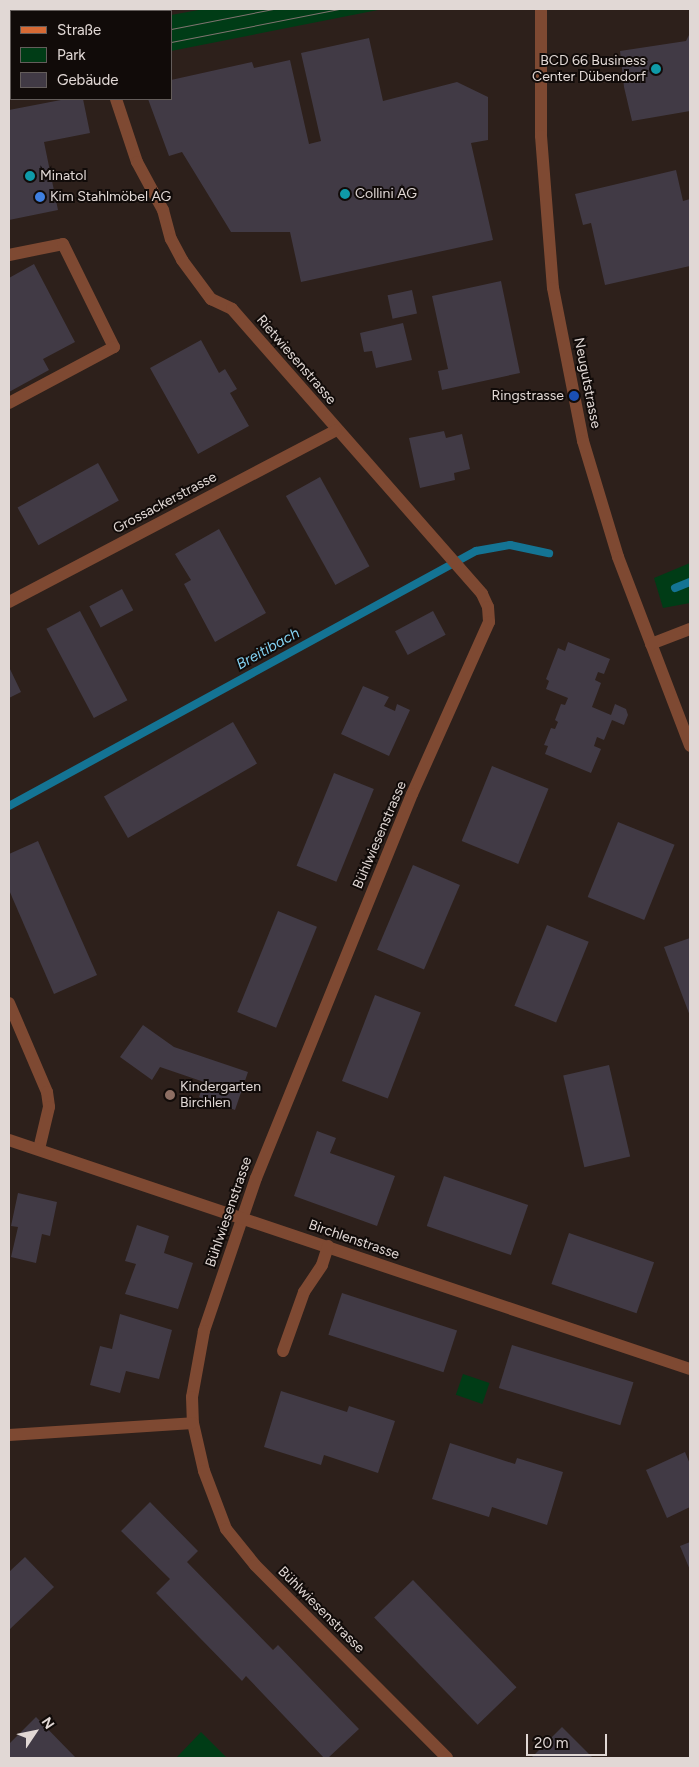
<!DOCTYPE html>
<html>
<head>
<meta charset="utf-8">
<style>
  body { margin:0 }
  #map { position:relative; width:699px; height:1767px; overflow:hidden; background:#2d201b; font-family:Figtree,sans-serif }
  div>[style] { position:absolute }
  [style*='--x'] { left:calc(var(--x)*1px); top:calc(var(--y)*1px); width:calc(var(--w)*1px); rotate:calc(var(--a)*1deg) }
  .green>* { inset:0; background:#003c16; transform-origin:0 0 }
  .stream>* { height:8px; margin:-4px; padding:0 4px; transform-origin:4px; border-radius:4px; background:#147494 }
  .building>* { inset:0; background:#413a45; transform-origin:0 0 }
  .minor>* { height:12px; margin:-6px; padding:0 6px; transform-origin:6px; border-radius:6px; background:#7e4932 }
  .major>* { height:12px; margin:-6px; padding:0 6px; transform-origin:6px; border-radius:6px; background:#d76a35 }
  .tram>* { height:1px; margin:-0.5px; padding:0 0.5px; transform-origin:0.5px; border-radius:0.5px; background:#7f7470 }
  .dots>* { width:14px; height:14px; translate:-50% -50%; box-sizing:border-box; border:2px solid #110b09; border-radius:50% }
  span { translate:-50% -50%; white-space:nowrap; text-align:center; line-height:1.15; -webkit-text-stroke:4px #110b09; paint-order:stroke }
  .poi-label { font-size:14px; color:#e1d8d5 }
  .right { translate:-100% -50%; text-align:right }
  .left { translate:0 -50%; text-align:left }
  .street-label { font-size:14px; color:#e1d8d5 }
  .water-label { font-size:15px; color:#83d1f1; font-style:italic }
  .frame { position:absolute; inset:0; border:10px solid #e1d8d5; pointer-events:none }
  .legend { position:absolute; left:10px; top:10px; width:162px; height:90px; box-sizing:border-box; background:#110b09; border:1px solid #645d5b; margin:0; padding:6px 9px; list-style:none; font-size:15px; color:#e1d8d5 }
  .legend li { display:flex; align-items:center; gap:10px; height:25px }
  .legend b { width:25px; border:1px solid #645d5b }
  .north { position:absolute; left:10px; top:1707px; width:50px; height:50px; -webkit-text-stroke:4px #110b09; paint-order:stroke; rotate:56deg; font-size:14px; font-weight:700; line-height:20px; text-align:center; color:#e1d8d5 }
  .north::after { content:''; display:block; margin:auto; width:18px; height:22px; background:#e1d8d5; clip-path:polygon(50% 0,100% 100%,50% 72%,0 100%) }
  .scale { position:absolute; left:526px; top:1734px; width:81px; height:22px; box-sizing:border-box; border:2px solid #e1d8d5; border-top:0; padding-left:6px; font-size:15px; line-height:18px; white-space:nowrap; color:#e1d8d5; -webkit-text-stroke:4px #110b09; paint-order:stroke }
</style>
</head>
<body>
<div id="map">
  <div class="green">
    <i style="clip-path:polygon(204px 9px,383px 9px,171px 51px,171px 15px)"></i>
    <i style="clip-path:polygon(690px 563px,690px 603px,663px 608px,654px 578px)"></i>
    <i style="left:463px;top:1374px;width:28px;height:22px;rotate:19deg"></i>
    <i style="clip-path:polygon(201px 1732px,227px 1758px,176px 1758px)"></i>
  </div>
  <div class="stream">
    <i style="--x:675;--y:588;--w:16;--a:-22"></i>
    <i style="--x:9;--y:806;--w:532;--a:-28.64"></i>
    <i style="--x:476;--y:551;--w:35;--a:-10"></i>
    <i style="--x:510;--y:545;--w:40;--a:12"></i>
  </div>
  <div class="building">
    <i style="clip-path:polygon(690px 33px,690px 111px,632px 121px,624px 87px,620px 51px,686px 41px)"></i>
    <i style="clip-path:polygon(369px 38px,383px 101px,457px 82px,488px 97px,488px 140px,471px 143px,493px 240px,301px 282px,290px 232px,231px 232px,182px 152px,169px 156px,148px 99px,171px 99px,171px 80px,252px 62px,254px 68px,290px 60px,309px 144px,321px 141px,301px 53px)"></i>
    <i style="clip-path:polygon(66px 99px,83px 99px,90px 133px,44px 142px,58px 210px,9px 220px,9px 110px)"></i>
    <i style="clip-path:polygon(676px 170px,683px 201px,690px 199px,690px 266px,605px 285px,591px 223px,583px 225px,575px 194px)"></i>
    <i style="clip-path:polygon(34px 264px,75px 342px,43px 359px,49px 370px,9px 392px,9px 278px)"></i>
    <i style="clip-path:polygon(501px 281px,520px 373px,442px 390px,438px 371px,448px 369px,432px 296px)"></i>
    <i style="left:412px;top:290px;width:24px;height:25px;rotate:78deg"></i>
    <i style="clip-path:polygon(403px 323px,412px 360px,376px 368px,372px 351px,364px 352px,360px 333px)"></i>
    <i style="clip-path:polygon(201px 340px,219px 373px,225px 369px,237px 389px,230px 393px,249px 426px,198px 454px,150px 368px)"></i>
    <i style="clip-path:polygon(444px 431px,446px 438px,462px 434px,470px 469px,454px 473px,455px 480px,420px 488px,409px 438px)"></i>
    <i style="left:98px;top:463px;width:43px;height:92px;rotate:61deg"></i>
    <i style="left:320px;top:477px;width:102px;height:39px;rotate:61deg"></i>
    <i style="clip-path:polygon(219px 529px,266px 613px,215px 642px,184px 584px,191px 580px,175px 554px)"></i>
    <i style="left:122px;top:589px;width:24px;height:37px;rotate:62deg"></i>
    <i style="left:80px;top:611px;width:101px;height:38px;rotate:62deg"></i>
    <i style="left:433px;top:611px;width:27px;height:43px;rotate:62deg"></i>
    <i style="clip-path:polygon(568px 642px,610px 659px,604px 674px,598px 672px,595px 680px,601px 683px,592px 707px,611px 715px,615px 704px,626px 709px,628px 715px,624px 725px,612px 720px,604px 740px,597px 737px,594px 746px,601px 749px,591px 773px,545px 754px,548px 746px,544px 745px,551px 728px,555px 729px,558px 722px,555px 720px,561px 704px,565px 705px,568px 698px,546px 689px,549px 681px,546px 679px,558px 648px,565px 651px)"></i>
    <i style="clip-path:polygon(9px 667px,21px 692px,9px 698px)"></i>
    <i style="clip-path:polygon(363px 686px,389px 697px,384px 706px,395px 711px,397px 704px,410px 710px,389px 756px,341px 734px)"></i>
    <i style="left:233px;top:722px;width:48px;height:149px;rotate:60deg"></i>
    <i style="left:492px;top:766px;width:61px;height:81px;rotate:22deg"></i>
    <i style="left:334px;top:773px;width:43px;height:100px;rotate:22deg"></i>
    <i style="left:618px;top:822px;width:61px;height:81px;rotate:22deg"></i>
    <i style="clip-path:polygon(38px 841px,97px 975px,54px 994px,9px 890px,9px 854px)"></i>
    <i style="left:413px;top:865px;width:51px;height:92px;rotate:23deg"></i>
    <i style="left:278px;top:911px;width:42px;height:109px;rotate:22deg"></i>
    <i style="left:547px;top:925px;width:45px;height:87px;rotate:22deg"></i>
    <i style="clip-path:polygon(690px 938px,690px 1016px,664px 947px)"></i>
    <i style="left:375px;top:995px;width:49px;height:92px;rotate:21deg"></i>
    <i style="clip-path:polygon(143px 1025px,174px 1047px,248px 1072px,235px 1110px,199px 1097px,204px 1082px,160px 1067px,152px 1080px,120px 1057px)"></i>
    <i style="left:609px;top:1065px;width:94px;height:47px;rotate:77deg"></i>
    <i style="clip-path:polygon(317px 1131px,336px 1138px,330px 1153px,395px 1176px,377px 1226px,294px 1196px)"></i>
    <i style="left:444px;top:1176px;width:89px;height:53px;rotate:19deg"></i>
    <i style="clip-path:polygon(18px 1193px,57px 1202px,50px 1236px,42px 1234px,36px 1263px,11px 1257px,18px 1227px,11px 1226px)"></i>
    <i style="clip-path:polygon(137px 1225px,169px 1236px,164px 1253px,193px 1263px,178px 1309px,125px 1294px,136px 1264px,125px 1261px)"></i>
    <i style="left:569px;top:1233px;width:90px;height:54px;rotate:19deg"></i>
    <i style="left:342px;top:1293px;width:121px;height:44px;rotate:18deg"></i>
    <i style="clip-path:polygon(120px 1314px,172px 1330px,159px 1379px,126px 1371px,120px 1393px,90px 1385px,100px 1346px,112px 1349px)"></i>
    <i style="left:512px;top:1345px;width:127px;height:45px;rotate:17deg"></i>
    <i style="clip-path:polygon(281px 1391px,347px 1412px,349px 1406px,395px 1421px,378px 1473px,324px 1455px,321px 1465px,264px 1447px)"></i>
    <i style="clip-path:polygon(450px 1443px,515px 1464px,517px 1458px,563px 1472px,547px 1525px,492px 1507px,489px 1517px,432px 1499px)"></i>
    <i style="clip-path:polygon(685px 1452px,690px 1464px,690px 1507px,667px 1518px,646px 1470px)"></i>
    <i style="clip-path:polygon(150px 1502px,198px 1551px,187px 1562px,273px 1650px,278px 1645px,359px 1729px,328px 1758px,324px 1758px,246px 1676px,242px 1681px,156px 1593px,170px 1579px,121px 1531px)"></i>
    <i style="clip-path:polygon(690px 1542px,690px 1570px,680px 1546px)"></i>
    <i style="clip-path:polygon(25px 1557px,54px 1587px,9px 1630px,9px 1572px)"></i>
    <i style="left:413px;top:1580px;width:149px;height:54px;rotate:46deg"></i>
    <i style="clip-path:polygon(36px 1717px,76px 1758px,9px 1758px,9px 1744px)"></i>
    <i style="clip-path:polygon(562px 1727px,593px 1758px,531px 1758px)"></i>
  </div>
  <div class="minor">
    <i style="--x:541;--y:9;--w:127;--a:90"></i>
    <i style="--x:541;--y:136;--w:152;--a:85.5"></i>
    <i style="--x:553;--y:288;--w:156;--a:78.9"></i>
    <i style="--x:583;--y:441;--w:121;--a:73.2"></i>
    <i style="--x:618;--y:557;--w:202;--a:69.1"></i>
    <i style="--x:140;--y:11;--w:2;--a:-63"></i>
    <i style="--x:116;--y:99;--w:66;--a:71.6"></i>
    <i style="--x:137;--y:162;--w:55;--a:61.6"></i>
    <i style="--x:163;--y:210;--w:30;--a:75"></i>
    <i style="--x:171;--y:239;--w:24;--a:62"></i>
    <i style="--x:182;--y:260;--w:49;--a:53.4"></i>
    <i style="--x:211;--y:299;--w:23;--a:25"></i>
    <i style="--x:232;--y:309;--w:379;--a:48.7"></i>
    <i style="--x:482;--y:594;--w:14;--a:65"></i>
    <i style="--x:488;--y:607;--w:15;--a:86"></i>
    <i style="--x:489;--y:622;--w:188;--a:114.1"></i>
    <i style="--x:412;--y:794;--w:414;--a:112.1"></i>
    <i style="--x:256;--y:1178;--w:162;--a:108.8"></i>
    <i style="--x:204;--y:1331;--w:67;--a:100.3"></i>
    <i style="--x:192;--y:1397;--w:26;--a:88"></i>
    <i style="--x:193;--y:1423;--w:49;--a:77.1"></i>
    <i style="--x:204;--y:1471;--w:62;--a:69.2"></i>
    <i style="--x:226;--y:1529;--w:46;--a:51.1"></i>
    <i style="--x:255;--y:1565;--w:272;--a:45.1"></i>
    <i style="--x:9;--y:255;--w:55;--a:-11.5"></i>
    <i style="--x:63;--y:244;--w:115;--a:63.7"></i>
    <i style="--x:114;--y:347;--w:119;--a:151.9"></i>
    <i style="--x:9;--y:602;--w:369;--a:-27.7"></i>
    <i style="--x:651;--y:644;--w:42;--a:-21"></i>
    <i style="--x:9;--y:1003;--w:97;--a:66.9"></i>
    <i style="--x:47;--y:1092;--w:15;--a:82"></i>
    <i style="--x:49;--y:1107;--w:43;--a:103.4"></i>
    <i style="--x:9;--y:1140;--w:718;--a:18.59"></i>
    <i style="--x:283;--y:1351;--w:63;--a:-70.4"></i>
    <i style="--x:304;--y:1292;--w:32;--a:-56"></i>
    <i style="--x:322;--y:1265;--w:20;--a:-72"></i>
    <i style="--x:9;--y:1435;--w:184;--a:-3.7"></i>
  </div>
  <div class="major">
    <i style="--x:105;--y:11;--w:11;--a:-10"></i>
    <i style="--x:9;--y:31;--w:2;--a:0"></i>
  </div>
  <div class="tram">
    <i style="--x:171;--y:29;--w:104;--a:-11.1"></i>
    <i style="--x:171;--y:42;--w:171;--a:-11.1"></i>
    <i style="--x:9;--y:61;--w:2;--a:-27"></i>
    <i style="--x:9;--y:74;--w:2;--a:-27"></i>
  </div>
  <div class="dots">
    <i style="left:656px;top:69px;background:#0f9aa8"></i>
    <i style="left:30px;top:176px;background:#0f9aa8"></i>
    <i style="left:345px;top:194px;background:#0f9aa8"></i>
    <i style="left:40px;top:197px;background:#3f7fe0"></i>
    <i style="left:574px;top:396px;background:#1a4fb4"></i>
    <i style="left:170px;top:1095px;background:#8d6e63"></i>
  </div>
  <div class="poi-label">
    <span class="right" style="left:646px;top:69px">BCD 66 Business<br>Center Dübendorf</span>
    <span class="left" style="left:40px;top:176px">Minatol</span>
    <span class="left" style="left:355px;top:194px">Collini AG</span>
    <span class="left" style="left:50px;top:197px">Kim Stahlmöbel AG</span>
    <span class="right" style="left:564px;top:396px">Ringstrasse</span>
    <span class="left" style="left:180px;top:1095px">Kindergarten<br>Birchlen</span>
  </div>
  <div class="street-label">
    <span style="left:296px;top:360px;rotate:49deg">Rietwiesenstrasse</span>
    <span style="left:587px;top:383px;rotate:79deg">Neugutstrasse</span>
    <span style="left:165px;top:503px;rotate:-28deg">Grossackerstrasse</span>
    <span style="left:380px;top:835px;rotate:-67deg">Bühlwiesenstrasse</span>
    <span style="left:229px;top:1212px;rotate:-71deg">Bühlwiesenstrasse</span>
    <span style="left:354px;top:1240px;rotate:19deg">Birchlenstrasse</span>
    <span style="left:321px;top:1610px;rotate:45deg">Bühlwiesenstrasse</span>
  </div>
  <div class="water-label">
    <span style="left:268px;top:649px;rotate:-29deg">Breitibach</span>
  </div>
  <div class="frame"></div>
  <ul class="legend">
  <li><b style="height:6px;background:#d76a35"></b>Straße</li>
  <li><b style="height:14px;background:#003c16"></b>Park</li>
  <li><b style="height:14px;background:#413a45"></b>Gebäude</li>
  </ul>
  <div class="north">N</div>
  <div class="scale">20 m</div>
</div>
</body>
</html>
